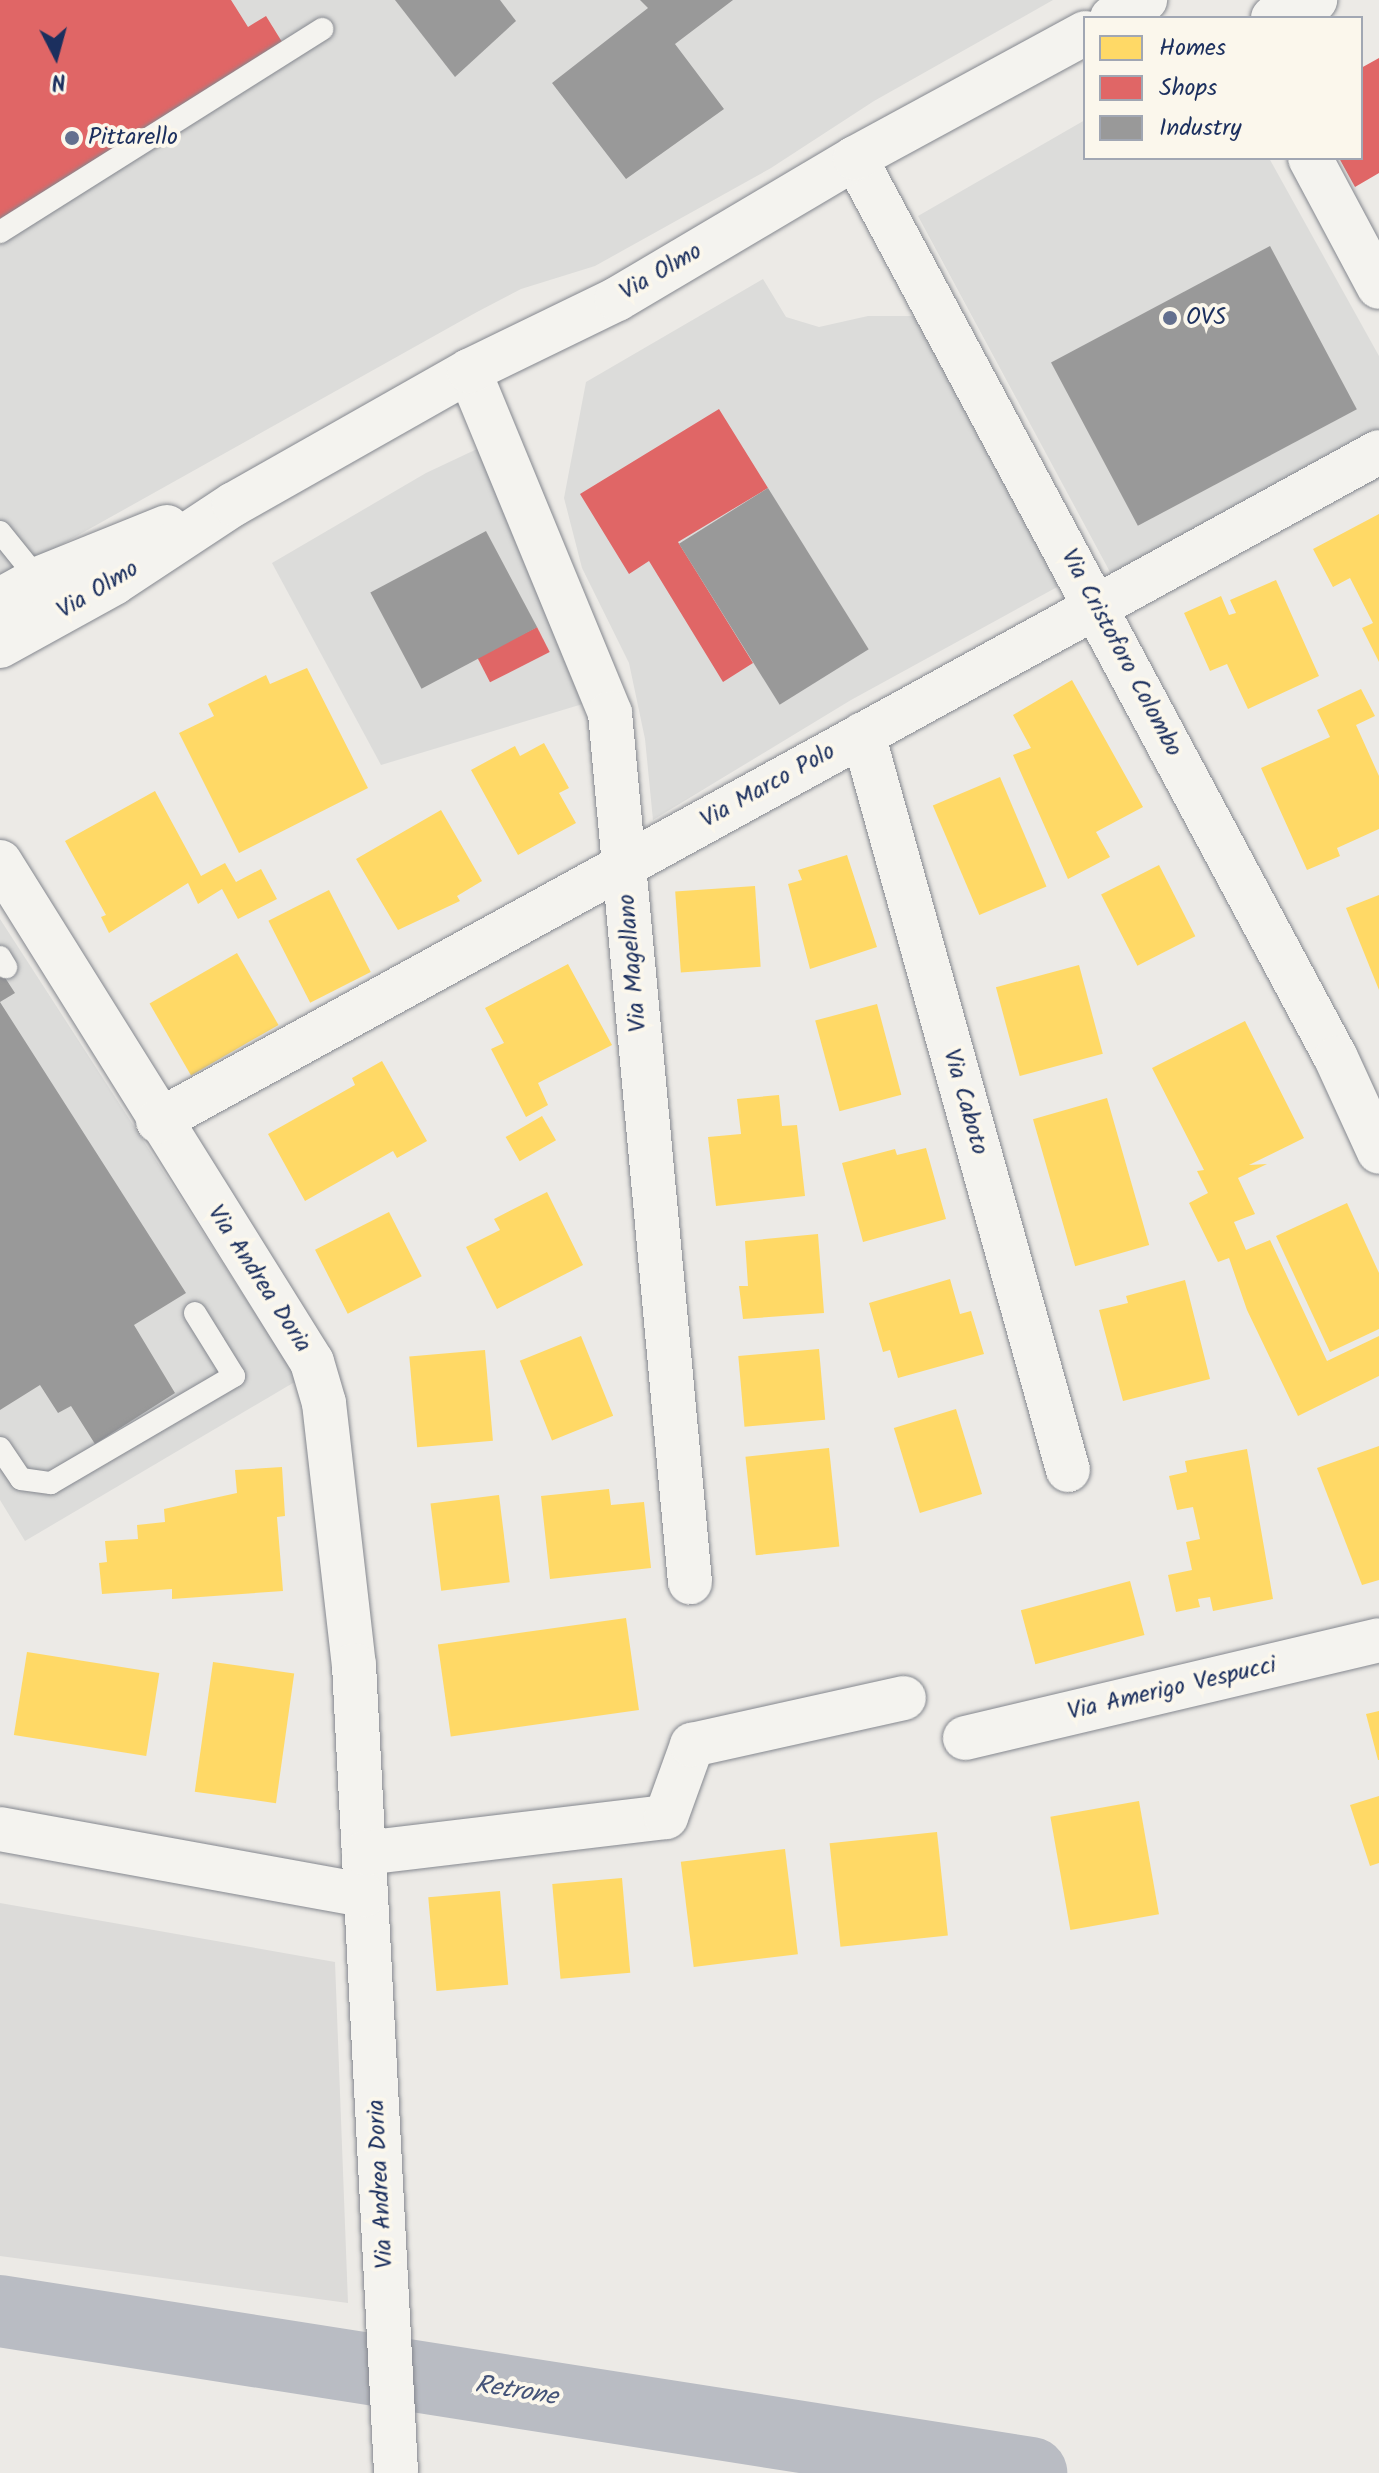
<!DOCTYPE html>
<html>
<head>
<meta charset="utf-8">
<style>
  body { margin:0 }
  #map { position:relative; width:1379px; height:2473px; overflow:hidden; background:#eceae6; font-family:Kalam,sans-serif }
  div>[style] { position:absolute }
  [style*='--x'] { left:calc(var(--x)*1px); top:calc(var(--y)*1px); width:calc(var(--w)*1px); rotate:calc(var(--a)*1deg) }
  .built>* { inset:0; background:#dcdcda }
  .green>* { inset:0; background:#dcdbd9 }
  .homes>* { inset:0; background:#ffd966; transform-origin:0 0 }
  .shops>* { inset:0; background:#e06666; transform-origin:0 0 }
  .industry>* { inset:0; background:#999; transform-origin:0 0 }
  .river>* { height:72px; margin:-36px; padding:0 36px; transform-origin:36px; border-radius:36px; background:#b9bcc3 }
  .roads { filter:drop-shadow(0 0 2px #85888f) drop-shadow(0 0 2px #85888f) }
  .lane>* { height:22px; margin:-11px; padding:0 11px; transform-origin:11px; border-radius:11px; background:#f4f3ef }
  .street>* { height:44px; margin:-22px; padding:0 22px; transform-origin:22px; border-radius:22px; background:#f4f3ef }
  .secondary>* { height:44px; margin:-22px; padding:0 22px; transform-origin:22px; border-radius:22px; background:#f4f3ef }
  .dots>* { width:22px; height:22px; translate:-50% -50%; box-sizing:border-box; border:4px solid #fbf7ec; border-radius:50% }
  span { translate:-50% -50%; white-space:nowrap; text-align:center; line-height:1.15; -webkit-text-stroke:8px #fbf7ec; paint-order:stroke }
  .poi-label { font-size:24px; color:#1b2f5e }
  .left { translate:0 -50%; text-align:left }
  .street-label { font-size:24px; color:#1b2f5e }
  .water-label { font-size:26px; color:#445378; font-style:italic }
  .legend { position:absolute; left:1083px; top:16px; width:280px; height:144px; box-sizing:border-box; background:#fbf7ec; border:2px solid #a1a7b3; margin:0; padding:10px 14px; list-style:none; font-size:24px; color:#1b2f5e }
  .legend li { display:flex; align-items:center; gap:16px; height:40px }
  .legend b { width:40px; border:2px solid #a1a7b3 }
  .north { position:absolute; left:16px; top:16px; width:80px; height:80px; -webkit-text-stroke:6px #fbf7ec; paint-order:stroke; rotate:174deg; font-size:22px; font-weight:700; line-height:32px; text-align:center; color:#1b2f5e }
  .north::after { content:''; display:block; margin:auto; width:28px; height:36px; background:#1b2f5e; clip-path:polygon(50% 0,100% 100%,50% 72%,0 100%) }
</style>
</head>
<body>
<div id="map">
  <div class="built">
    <i style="clip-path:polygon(0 0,1053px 0,874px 101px,771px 168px,595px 266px,521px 289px,477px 312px,0 579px)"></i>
    <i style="clip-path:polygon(1085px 120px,1085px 158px,1269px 158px,1379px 356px,1379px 480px,1124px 598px,918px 216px)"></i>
    <i style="clip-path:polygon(763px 279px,786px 317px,819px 327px,868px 316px,914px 316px,1070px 580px,851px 700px,653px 820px,645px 739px,629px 663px,582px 568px,564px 498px,586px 382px)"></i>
    <i style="clip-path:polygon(477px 449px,586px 703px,381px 765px,272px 563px,426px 473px)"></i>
    <i style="clip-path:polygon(0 919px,298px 1380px,25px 1541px,0 1500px)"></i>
  </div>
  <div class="green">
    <i style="clip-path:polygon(0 1903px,335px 1962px,348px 2303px,0 2256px)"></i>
  </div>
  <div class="homes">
    <i style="clip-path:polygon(1379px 514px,1379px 662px,1362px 628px,1373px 623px,1350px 578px,1333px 587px,1313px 549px)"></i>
    <i style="clip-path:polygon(1276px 580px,1319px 676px,1248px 709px,1227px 664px,1210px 671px,1184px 613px,1221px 596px,1229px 615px,1236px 613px,1230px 600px)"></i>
    <i style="clip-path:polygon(307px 668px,368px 788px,239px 853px,179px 733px,214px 716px,208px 704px,266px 675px,270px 684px)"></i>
    <i style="clip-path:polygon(1072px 680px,1143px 807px,1096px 832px,1110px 857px,1068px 879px,1013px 755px,1031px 748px,1013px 715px)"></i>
    <i style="clip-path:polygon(1361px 689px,1375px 716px,1356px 725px,1379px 776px,1379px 829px,1337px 848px,1340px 856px,1307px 870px,1261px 768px,1330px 737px,1317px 710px)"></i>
    <i style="clip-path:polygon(544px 743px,569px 788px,559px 793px,576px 823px,518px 855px,471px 770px,515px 746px,520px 756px)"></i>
    <i style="left:1000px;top:777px;width:119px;height:73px;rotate:67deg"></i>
    <i style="clip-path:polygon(155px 791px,201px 876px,225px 863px,236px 882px,261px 869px,277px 899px,238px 919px,222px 889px,198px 904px,188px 883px,109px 933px,101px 917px,106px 915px,65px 841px)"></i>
    <i style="clip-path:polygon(441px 810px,482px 881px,457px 896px,460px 901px,398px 930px,356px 859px)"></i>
    <i style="clip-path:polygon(847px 855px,877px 947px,810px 969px,788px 884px,802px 880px,798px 870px)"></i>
    <i style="left:1159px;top:865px;width:80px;height:65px;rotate:63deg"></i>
    <i style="left:755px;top:886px;width:81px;height:80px;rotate:86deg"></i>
    <i style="left:329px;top:890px;width:92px;height:68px;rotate:63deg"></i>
    <i style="clip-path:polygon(1379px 895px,1379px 990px,1346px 908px)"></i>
    <i style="left:237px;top:953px;width:83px;height:101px;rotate:60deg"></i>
    <i style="clip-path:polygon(568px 964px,612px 1045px,538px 1083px,548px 1105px,526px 1117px,491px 1049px,504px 1043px,485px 1008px)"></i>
    <i style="left:1079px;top:965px;width:92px;height:86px;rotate:75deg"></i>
    <i style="left:877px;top:1004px;width:94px;height:64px;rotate:75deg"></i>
    <i style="clip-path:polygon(1245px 1021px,1304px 1138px,1249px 1165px,1267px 1164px,1238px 1178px,1255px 1214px,1234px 1222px,1246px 1250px,1270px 1240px,1327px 1361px,1379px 1336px,1379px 1376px,1298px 1416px,1247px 1310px,1229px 1258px,1218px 1262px,1189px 1203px,1208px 1193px,1197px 1171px,1204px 1170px,1152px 1068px)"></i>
    <i style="clip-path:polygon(382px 1061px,427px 1141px,397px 1158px,393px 1151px,305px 1201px,268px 1134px,355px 1085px,352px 1078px)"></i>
    <i style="clip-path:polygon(779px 1095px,782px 1126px,797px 1125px,805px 1196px,716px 1206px,708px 1137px,741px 1134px,737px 1099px)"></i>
    <i style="left:1107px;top:1098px;width:153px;height:77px;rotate:74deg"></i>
    <i style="left:542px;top:1116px;width:28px;height:42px;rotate:60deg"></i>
    <i style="clip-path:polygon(926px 1148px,946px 1219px,863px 1242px,842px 1163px,895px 1149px,897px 1155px)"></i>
    <i style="clip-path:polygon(547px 1192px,583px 1265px,497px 1309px,466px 1247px,500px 1230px,494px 1219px)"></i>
    <i style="clip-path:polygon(1347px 1203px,1379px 1273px,1379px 1329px,1330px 1352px,1276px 1236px)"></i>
    <i style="left:389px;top:1212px;width:72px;height:83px;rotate:63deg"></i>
    <i style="clip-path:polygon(818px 1234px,824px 1313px,743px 1319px,739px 1286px,748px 1286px,745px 1241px)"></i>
    <i style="clip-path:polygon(950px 1279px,960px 1314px,971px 1311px,984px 1354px,898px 1378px,890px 1350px,883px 1352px,869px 1303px)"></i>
    <i style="clip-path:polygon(1185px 1280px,1210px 1379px,1123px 1401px,1099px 1310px,1128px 1303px,1126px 1296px)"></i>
    <i style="left:581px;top:1336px;width:86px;height:66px;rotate:68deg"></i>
    <i style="left:819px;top:1349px;width:71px;height:81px;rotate:85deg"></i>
    <i style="left:485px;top:1350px;width:91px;height:76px;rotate:85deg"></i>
    <i style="left:956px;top:1409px;width:89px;height:65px;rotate:73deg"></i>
    <i style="clip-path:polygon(1379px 1446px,1379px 1580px,1362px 1585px,1317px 1468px)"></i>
    <i style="left:829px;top:1448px;width:99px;height:84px;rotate:84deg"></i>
    <i style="clip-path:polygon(1247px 1449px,1273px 1599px,1213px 1611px,1210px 1597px,1198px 1599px,1200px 1607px,1176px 1612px,1168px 1575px,1192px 1570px,1186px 1542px,1200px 1539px,1193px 1507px,1177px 1510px,1169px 1476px,1187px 1472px,1185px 1461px)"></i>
    <i style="clip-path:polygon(282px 1467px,285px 1516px,277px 1517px,283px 1591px,172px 1599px,172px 1589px,102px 1594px,99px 1563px,107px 1562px,105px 1541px,138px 1539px,137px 1525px,165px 1522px,164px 1509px,237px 1493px,235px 1470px)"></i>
    <i style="clip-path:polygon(609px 1489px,611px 1505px,644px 1502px,651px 1568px,550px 1579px,541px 1496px)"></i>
    <i style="left:499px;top:1495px;width:88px;height:69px;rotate:83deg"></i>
    <i style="left:1130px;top:1581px;width:56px;height:113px;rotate:75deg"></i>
    <i style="left:626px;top:1618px;width:93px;height:190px;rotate:82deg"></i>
    <i style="left:27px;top:1652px;width:134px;height:84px;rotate:9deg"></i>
    <i style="left:213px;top:1662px;width:82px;height:131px;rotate:8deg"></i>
    <i style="clip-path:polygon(1379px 1711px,1379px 1760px,1378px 1760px,1366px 1714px)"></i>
    <i style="clip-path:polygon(1379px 1796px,1379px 1863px,1370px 1866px,1350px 1805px)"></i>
    <i style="left:1139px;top:1801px;width:115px;height:90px;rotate:80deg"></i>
    <i style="left:937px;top:1832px;width:104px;height:108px;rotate:84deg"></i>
    <i style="left:785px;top:1849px;width:106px;height:105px;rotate:83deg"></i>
    <i style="left:622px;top:1878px;width:95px;height:70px;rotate:85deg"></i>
    <i style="left:500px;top:1891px;width:94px;height:72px;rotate:85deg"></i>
  </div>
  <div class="shops">
    <i style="clip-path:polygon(0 0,231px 0,248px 27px,266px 16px,287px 50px,0 227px)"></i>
    <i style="clip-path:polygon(1379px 58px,1379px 173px,1355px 187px,1339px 158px,1361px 158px,1361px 68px)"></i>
    <i style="clip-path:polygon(719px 409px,768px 488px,678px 542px,753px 663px,723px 682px,649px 561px,629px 574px,580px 494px)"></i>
    <i style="left:537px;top:627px;width:28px;height:67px;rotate:63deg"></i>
  </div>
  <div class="industry">
    <i style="clip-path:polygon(395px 0,500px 0,516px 21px,455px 77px)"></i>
    <i style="clip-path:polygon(640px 0,733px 0,675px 44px,724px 109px,626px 179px,552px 83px,648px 8px)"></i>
    <i style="left:1270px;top:246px;width:185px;height:248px;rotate:62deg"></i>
    <i style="left:768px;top:488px;width:190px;height:105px;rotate:58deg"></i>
    <i style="left:486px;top:531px;width:109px;height:131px;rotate:62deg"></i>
    <i style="clip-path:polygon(0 970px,15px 993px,0 1002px,186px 1293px,134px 1325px,175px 1393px,95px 1444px,71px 1406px,58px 1413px,40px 1385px,0 1410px)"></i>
  </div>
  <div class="river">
    <i style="--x:0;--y:2311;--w:1044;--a:8.93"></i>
  </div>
  <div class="roads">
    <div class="lane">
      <i style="--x:0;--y:232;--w:381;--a:-32.2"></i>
      <i style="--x:0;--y:532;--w:60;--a:51"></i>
      <i style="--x:0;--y:957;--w:12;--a:59"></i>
      <i style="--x:0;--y:1448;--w:37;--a:56"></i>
      <i style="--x:21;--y:1479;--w:30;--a:8"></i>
      <i style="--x:51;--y:1483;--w:212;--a:-30.3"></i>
      <i style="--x:234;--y:1376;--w:74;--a:-121.8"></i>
    </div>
    <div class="street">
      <i style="--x:1273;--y:18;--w:46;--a:-23.2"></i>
      <i style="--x:855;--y:158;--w:1020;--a:61.88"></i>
      <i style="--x:1336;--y:1058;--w:103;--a:65.4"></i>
      <i style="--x:1310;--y:158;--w:146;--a:61.9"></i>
      <i style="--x:469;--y:371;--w:370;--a:67.6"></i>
      <i style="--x:610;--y:713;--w:873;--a:84.74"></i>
      <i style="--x:863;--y:734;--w:764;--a:74.44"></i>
      <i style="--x:0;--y:862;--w:589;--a:58.04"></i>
      <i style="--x:312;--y:1362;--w:43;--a:73.7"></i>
      <i style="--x:324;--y:1403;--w:264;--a:83.5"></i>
      <i style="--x:354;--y:1665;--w:809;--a:87.02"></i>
      <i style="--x:158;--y:1121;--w:1392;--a:-28.72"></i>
      <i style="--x:965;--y:1738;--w:425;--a:-13.3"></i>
      <i style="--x:0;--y:1829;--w:370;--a:10.3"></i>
      <i style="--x:364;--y:1853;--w:304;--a:-6.8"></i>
      <i style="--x:666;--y:1817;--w:77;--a:-70.1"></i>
      <i style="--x:692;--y:1745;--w:217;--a:-12.5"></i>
    </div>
    <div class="secondary">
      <i style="--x:1112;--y:18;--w:38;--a:-29"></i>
      <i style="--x:0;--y:600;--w:43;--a:-28.9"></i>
      <i style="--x:38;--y:579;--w:139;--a:-22"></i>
      <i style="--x:0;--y:646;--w:130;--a:-28.9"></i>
      <i style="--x:114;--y:583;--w:144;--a:-33.4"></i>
      <i style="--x:234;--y:504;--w:270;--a:-29.5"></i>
      <i style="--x:469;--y:371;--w:165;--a:-25.9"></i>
      <i style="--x:617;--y:299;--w:277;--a:-30.6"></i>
      <i style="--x:855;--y:158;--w:262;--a:-28.5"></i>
    </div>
  </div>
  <div class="dots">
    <i style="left:72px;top:138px;background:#64708e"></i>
    <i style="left:1170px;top:318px;background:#64708e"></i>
  </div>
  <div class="poi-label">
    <span class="left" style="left:88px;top:138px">Pittarello</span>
    <span class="left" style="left:1186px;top:318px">OVS</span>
  </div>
  <div class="street-label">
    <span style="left:661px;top:272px;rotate:-30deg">Via Olmo</span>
    <span style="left:98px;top:590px;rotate:-31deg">Via Olmo</span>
    <span style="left:1121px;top:653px;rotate:62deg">Via Cristoforo Colombo</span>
    <span style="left:768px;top:786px;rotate:-29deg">Via Marco Polo</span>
    <span style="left:633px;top:963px;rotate:-95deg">Via Magellano</span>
    <span style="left:965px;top:1102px;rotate:74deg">Via Caboto</span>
    <span style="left:259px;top:1279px;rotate:57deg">Via Andrea Doria</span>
    <span style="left:1172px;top:1689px;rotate:-13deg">Via Amerigo Vespucci</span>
    <span style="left:381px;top:2184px;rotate:-93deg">Via Andrea Doria</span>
  </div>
  <div class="water-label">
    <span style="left:516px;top:2392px;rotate:9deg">Retrone</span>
  </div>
  <ul class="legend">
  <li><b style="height:22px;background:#ffd966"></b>Homes</li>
  <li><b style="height:22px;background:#e06666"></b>Shops</li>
  <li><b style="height:22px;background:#999"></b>Industry</li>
  </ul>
  <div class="north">N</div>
</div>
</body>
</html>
